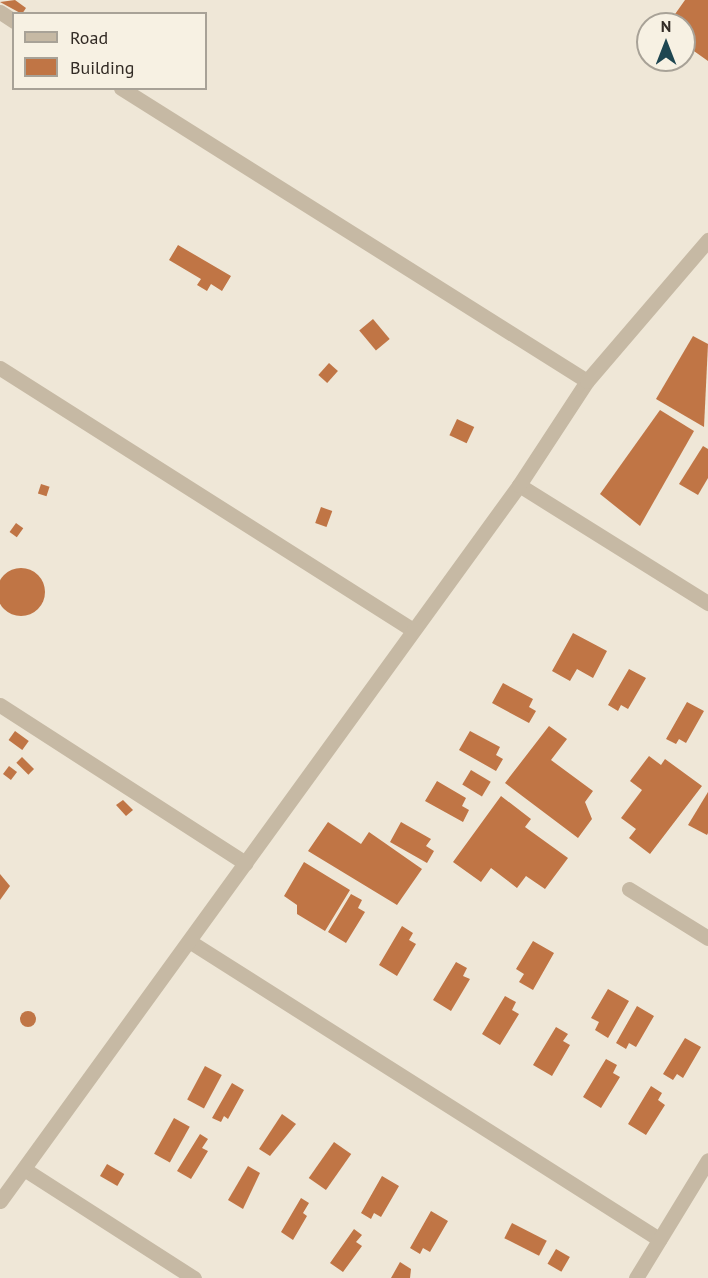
<!DOCTYPE html>
<html>
<head>
<meta charset="utf-8">
<style>
  body { margin:0 }
  #map { position:relative; width:708px; height:1278px; overflow:hidden; background:#efe7d7; font-family:"PT Sans",sans-serif }
  div>[style] { position:absolute }
  [style*='--x'] { left:calc(var(--x)*1px); top:calc(var(--y)*1px); width:calc(var(--w)*1px); rotate:calc(var(--a)*1deg) }
  .building>* { inset:0; background:#c07545; transform-origin:0 0 }
  .round { border-radius:50% }
  .street>* { height:15px; margin:-7.5px; padding:0 7.5px; transform-origin:7.5px; border-radius:7.5px; background:#c6b9a4 }
  span { translate:-50% -50%; white-space:nowrap; text-align:center; line-height:1.15; -webkit-text-stroke:6px #f7f1e3; paint-order:stroke }
  .legend { position:absolute; left:12px; top:12px; width:195px; height:78px; box-sizing:border-box; background:#f7f1e3; border:2px solid #a8a297; margin:0; padding:8px 10px; list-style:none; font-size:18px; color:#322b25 }
  .legend li { display:flex; align-items:center; gap:12px; height:30px }
  .legend b { width:30px; border:2px solid #a8a297 }
  .north { position:absolute; left:636px; top:12px; width:60px; height:60px; box-sizing:border-box; background:#f7f1e3; border:2px solid #a8a297; border-radius:50%; rotate:0deg; font-size:16px; font-weight:700; line-height:24px; text-align:center; color:#322b25 }
  .north::after { content:''; display:block; margin:auto; width:21px; height:27px; background:#1e4651; clip-path:polygon(50% 0,100% 100%,50% 72%,0 100%) }
</style>
</head>
<body>
<div id="map">
  <div class="building">
    <i style="clip-path:polygon(15px 0,26px 8px,22px 14px,0 2px)"></i>
    <i style="clip-path:polygon(685px 0,708px 0,708px 61px,684px 44px,684px 24px,668px 24px)"></i>
    <i style="clip-path:polygon(178px 245px,231px 276px,222px 291px,211px 284px,207px 291px,197px 285px,201px 279px,169px 260px)"></i>
    <i style="left:373px;top:319px;width:26px;height:18px;rotate:50deg"></i>
    <i style="clip-path:polygon(693px 336px,708px 344px,704px 427px,656px 399px)"></i>
    <i style="left:329px;top:363px;width:12px;height:16px;rotate:42deg"></i>
    <i style="clip-path:polygon(660px 410px,694px 431px,640px 526px,600px 494px)"></i>
    <i style="left:457px;top:419px;width:19px;height:18px;rotate:25deg"></i>
    <i style="clip-path:polygon(703px 446px,708px 449px,708px 478px,698px 495px,679px 484px)"></i>
    <i style="left:41px;top:484px;width:9px;height:10px;rotate:18deg"></i>
    <i style="left:321px;top:507px;width:12px;height:17px;rotate:20deg"></i>
    <i style="left:16px;top:523px;width:9px;height:11px;rotate:36deg"></i>
    <i class="round" style="left:-3px;top:568px;width:48px;height:48px"></i>
    <i style="clip-path:polygon(573px 633px,607px 651px,593px 678px,577px 669px,570px 681px,552px 671px)"></i>
    <i style="clip-path:polygon(629px 669px,646px 678px,628px 709px,621px 705px,618px 711px,608px 705px)"></i>
    <i style="clip-path:polygon(503px 683px,533px 699px,529px 707px,536px 711px,529px 723px,492px 703px)"></i>
    <i style="clip-path:polygon(687px 702px,704px 711px,686px 743px,679px 739px,676px 744px,666px 739px)"></i>
    <i style="clip-path:polygon(549px 726px,567px 739px,551px 760px,593px 791px,585px 802px,592px 819px,578px 838px,505px 783px)"></i>
    <i style="left:15px;top:731px;width:17px;height:11px;rotate:36deg"></i>
    <i style="clip-path:polygon(470px 731px,500px 747px,496px 755px,503px 759px,496px 771px,459px 750px)"></i>
    <i style="clip-path:polygon(649px 756px,661px 765px,665px 759px,702px 786px,650px 854px,629px 838px,636px 829px,621px 818px,642px 790px,630px 781px)"></i>
    <i style="left:22px;top:757px;width:17px;height:8px;rotate:45deg"></i>
    <i style="left:9px;top:766px;width:10px;height:10px;rotate:37deg"></i>
    <i style="left:471px;top:770px;width:23px;height:17px;rotate:31deg"></i>
    <i style="clip-path:polygon(437px 781px,466px 798px,462px 806px,469px 810px,463px 822px,425px 801px)"></i>
    <i style="clip-path:polygon(708px 792px,708px 833px,707px 835px,688px 825px)"></i>
    <i style="clip-path:polygon(501px 796px,531px 819px,525px 827px,568px 858px,545px 889px,526px 876px,517px 888px,491px 868px,481px 882px,453px 862px)"></i>
    <i style="clip-path:polygon(123px 800px,133px 810px,126px 816px,116px 805px)"></i>
    <i style="clip-path:polygon(328px 822px,361px 844px,369px 832px,422px 869px,397px 905px,308px 851px)"></i>
    <i style="clip-path:polygon(401px 822px,431px 839px,426px 846px,434px 851px,427px 863px,390px 842px)"></i>
    <i style="clip-path:polygon(304px 862px,350px 890px,325px 931px,297px 914px,297px 905px,284px 896px)"></i>
    <i style="clip-path:polygon(0 874px,10px 886px,0 900px)"></i>
    <i style="clip-path:polygon(351px 894px,362px 900px,358px 908px,365px 912px,346px 943px,328px 932px)"></i>
    <i style="clip-path:polygon(402px 926px,413px 933px,409px 940px,416px 944px,397px 976px,379px 965px)"></i>
    <i style="clip-path:polygon(533px 941px,554px 953px,533px 990px,519px 982px,524px 974px,516px 969px)"></i>
    <i style="clip-path:polygon(456px 962px,467px 968px,463px 976px,470px 979px,451px 1011px,433px 1000px)"></i>
    <i style="clip-path:polygon(608px 989px,629px 1001px,608px 1038px,595px 1030px,599px 1022px,591px 1018px)"></i>
    <i style="clip-path:polygon(505px 996px,516px 1002px,512px 1010px,519px 1014px,500px 1045px,482px 1034px)"></i>
    <i style="clip-path:polygon(637px 1006px,654px 1016px,636px 1047px,629px 1043px,626px 1049px,616px 1043px)"></i>
    <i class="round" style="left:20px;top:1011px;width:16px;height:16px"></i>
    <i style="clip-path:polygon(556px 1027px,568px 1034px,563px 1041px,570px 1045px,552px 1076px,533px 1065px)"></i>
    <i style="clip-path:polygon(685px 1038px,701px 1047px,683px 1078px,677px 1074px,673px 1080px,663px 1074px)"></i>
    <i style="clip-path:polygon(606px 1059px,617px 1065px,613px 1073px,620px 1077px,601px 1108px,583px 1097px)"></i>
    <i style="left:205px;top:1066px;width:19px;height:38px;rotate:28deg"></i>
    <i style="clip-path:polygon(232px 1083px,244px 1090px,228px 1119px,224px 1116px,221px 1122px,212px 1118px)"></i>
    <i style="clip-path:polygon(651px 1086px,662px 1093px,658px 1100px,665px 1105px,646px 1135px,628px 1124px)"></i>
    <i style="clip-path:polygon(282px 1114px,296px 1124px,270px 1156px,259px 1149px)"></i>
    <i style="left:174px;top:1118px;width:18px;height:41px;rotate:29deg"></i>
    <i style="clip-path:polygon(200px 1134px,208px 1139px,202px 1148px,208px 1151px,191px 1179px,177px 1171px)"></i>
    <i style="left:334px;top:1142px;width:21px;height:44px;rotate:35deg"></i>
    <i style="left:107px;top:1164px;width:20px;height:14px;rotate:30deg"></i>
    <i style="clip-path:polygon(248px 1166px,260px 1173px,243px 1209px,228px 1200px)"></i>
    <i style="clip-path:polygon(382px 1176px,399px 1186px,381px 1217px,374px 1213px,371px 1219px,361px 1213px)"></i>
    <i style="clip-path:polygon(301px 1198px,309px 1203px,303px 1213px,307px 1216px,293px 1240px,281px 1232px)"></i>
    <i style="clip-path:polygon(431px 1211px,448px 1221px,430px 1252px,423px 1248px,420px 1254px,410px 1248px)"></i>
    <i style="left:512px;top:1223px;width:39px;height:17px;rotate:27deg"></i>
    <i style="clip-path:polygon(354px 1229px,362px 1235px,356px 1242px,362px 1246px,343px 1272px,330px 1263px)"></i>
    <i style="left:556px;top:1249px;width:16px;height:17px;rotate:30deg"></i>
    <i style="clip-path:polygon(400px 1262px,411px 1269px,410px 1278px,391px 1278px)"></i>
  </div>
  <div class="street">
    <i style="--x:0;--y:12;--w:17;--a:33"></i>
    <i style="--x:121;--y:88;--w:550;--a:32.16"></i>
    <i style="--x:0;--y:368;--w:487;--a:32.4"></i>
    <i style="--x:519;--y:485;--w:223;--a:32"></i>
    <i style="--x:0;--y:705;--w:292;--a:32.8"></i>
    <i style="--x:629;--y:889;--w:93;--a:31.8"></i>
    <i style="--x:189;--y:941;--w:557;--a:32.38"></i>
    <i style="--x:24;--y:1169;--w:202;--a:32.7"></i>
    <i style="--x:0;--y:1201;--w:884;--a:-54.06"></i>
    <i style="--x:519;--y:485;--w:124;--a:-56.8"></i>
    <i style="--x:587;--y:381;--w:186;--a:-49.4"></i>
    <i style="--x:636;--y:1278;--w:138;--a:-58.6"></i>
  </div>
  <ul class="legend">
  <li><b style="height:8px;background:#c6b9a4"></b>Road</li>
  <li><b style="height:16px;background:#c07545"></b>Building</li>
  </ul>
  <div class="north">N</div>
</div>
</body>
</html>
